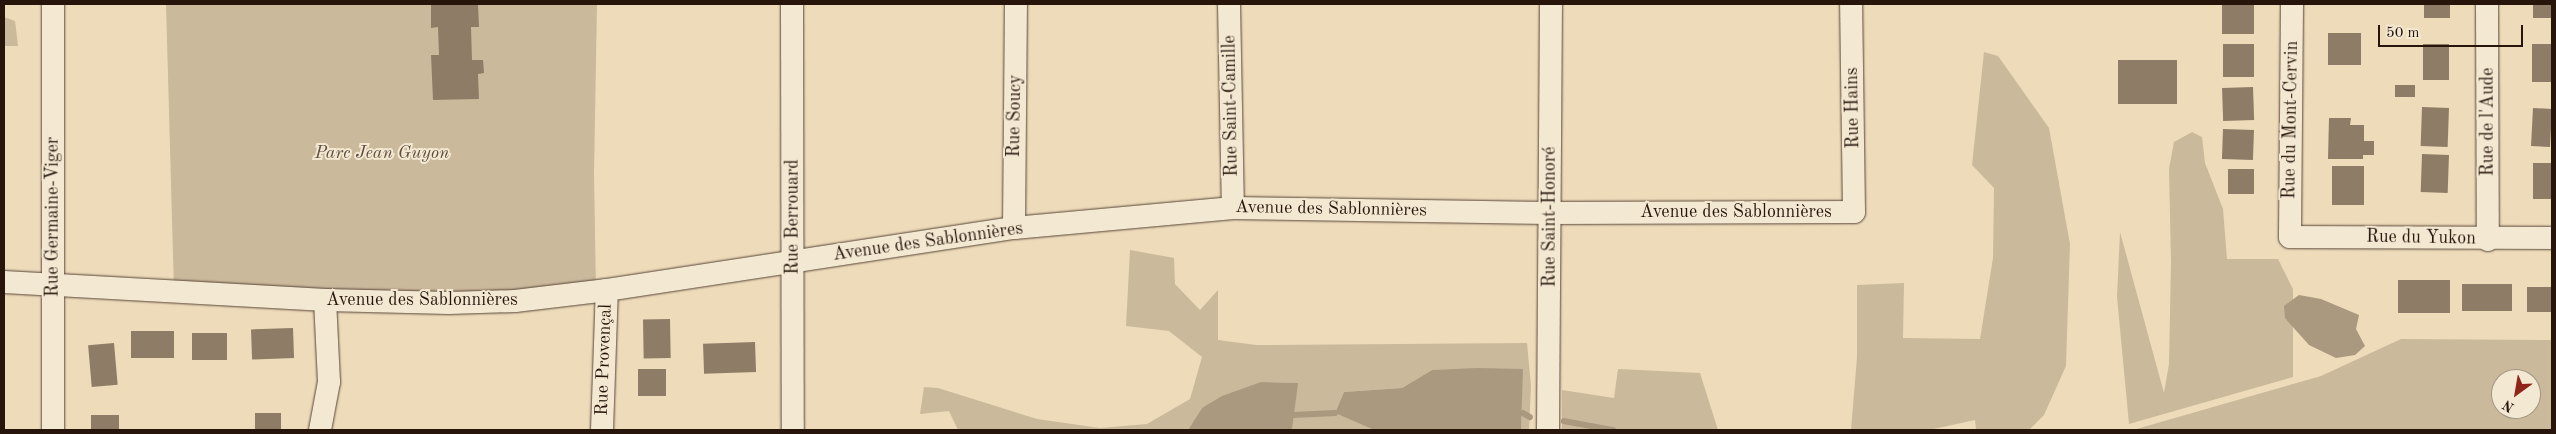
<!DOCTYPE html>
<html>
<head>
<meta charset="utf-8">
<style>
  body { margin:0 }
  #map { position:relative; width:2556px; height:434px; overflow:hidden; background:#eddbba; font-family:"Old Standard TT",serif }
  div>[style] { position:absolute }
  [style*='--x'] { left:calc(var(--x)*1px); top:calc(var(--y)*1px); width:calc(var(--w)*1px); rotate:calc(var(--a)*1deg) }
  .green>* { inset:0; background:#cbb99c }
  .water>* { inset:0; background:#aa987f }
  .stream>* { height:5.5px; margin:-2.75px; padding:0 2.75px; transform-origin:2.75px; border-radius:2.75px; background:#aa987f }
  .building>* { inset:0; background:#8e7c66; transform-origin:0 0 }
  .roads { filter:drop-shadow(0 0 1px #584638) drop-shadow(0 0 1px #584638) }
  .street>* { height:22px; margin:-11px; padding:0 11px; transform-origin:11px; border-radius:11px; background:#f3e8d2 }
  span { translate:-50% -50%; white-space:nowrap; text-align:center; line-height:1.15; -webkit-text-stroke:4px #f3e8d2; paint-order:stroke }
  .street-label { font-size:18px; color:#27150c }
  .park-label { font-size:18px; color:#604e3e; font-style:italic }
  .frame { position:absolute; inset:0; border:5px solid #27150c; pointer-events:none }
  .north { position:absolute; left:2491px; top:369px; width:50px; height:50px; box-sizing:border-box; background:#f3e8d2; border:1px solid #a19483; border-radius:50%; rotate:212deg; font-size:14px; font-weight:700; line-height:20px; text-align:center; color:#27150c }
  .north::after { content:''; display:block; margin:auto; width:18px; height:22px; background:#8f2418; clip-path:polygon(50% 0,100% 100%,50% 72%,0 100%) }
  .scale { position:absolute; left:2378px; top:25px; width:145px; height:22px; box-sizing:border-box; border:2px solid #27150c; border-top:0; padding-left:6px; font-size:15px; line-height:18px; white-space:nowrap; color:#27150c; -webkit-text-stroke:4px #f3e8d2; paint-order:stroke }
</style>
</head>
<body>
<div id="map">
  <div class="green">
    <i style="clip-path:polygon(166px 4px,597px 4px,594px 173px,596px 291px,515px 301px,174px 291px)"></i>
    <i style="clip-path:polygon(4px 17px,15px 21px,18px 46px,4px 46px)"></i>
    <i style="clip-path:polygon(1984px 52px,1998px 56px,2049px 128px,2070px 244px,2066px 366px,2044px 415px,2029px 430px,1976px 430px,1975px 420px,1929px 430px,1851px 430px,1857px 357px,1857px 285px,1904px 283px,1903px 338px,1980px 339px,1993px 258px,1994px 188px,1972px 165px)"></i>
    <i style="clip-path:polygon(2192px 132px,2202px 137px,2205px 163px,2223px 209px,2227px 259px,2278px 259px,2293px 289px,2293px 377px,2129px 424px,2117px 297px,2120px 232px,2164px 393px,2169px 364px,2171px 262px,2169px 169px,2174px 142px)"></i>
    <i style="clip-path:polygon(1130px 250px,1174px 258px,1175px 284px,1200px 310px,1218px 290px,1218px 340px,1256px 345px,1527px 343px,1531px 386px,1529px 430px,1521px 430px,1522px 369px,1432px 370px,1402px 388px,1344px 392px,1335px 413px,1374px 430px,1292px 430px,1297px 383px,1261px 382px,1202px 408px,1188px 430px,958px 430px,949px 411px,920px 414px,924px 387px,938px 388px,1037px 419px,1100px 428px,1147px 424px,1190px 399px,1202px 357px,1169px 331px,1126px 326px)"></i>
    <i style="clip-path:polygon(evenodd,2401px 339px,2552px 340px,2552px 430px,2133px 430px,2321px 376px,2401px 339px,2501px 379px,2531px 379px,2531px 409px,2501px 409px,2501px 379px)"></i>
    <i style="clip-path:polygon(1618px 369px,1700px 373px,1718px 430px,1562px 430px,1562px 390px,1614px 398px)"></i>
  </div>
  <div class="water">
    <i style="clip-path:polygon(2299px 295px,2321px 299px,2359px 315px,2356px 329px,2365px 346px,2355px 355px,2336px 358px,2309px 345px,2285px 318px,2284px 306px)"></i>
    <i style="clip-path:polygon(1477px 368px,1523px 369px,1521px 430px,1374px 430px,1335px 413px,1344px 392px,1402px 388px,1432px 370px)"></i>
    <i style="clip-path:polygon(1261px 382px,1298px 383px,1292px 430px,1188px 430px,1202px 408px,1222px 396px)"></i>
  </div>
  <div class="stream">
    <i style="--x:1523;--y:413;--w:8;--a:30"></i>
    <i style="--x:1293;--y:415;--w:42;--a:-2.7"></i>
    <i style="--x:1564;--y:421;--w:50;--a:10.4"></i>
  </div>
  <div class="building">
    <i style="clip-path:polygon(431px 4px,478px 4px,479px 27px,471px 27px,472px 60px,483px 60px,484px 73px,478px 74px,479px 99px,433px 100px,431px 55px,439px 55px,438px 27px,431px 28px)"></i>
    <i style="left:2222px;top:4px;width:32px;height:30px"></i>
    <i style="left:2424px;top:4px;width:26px;height:14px"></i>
    <i style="left:2533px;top:4px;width:19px;height:14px"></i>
    <i style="left:2328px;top:33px;width:33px;height:32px"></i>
    <i style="left:2223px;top:44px;width:31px;height:33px"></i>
    <i style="left:2423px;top:44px;width:26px;height:36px"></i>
    <i style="left:2532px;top:44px;width:20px;height:38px"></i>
    <i style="left:2177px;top:60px;width:44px;height:59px;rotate:90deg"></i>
    <i style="left:2395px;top:85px;width:20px;height:12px"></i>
    <i style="left:2253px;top:87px;width:33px;height:31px;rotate:88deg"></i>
    <i style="left:2422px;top:107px;width:27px;height:39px;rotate:2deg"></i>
    <i style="left:2533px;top:108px;width:19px;height:38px;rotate:3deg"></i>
    <i style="clip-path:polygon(2329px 118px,2351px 118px,2350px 125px,2364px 125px,2364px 141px,2374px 141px,2374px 155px,2363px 155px,2363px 159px,2328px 159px)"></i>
    <i style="left:2223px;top:129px;width:31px;height:30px;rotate:2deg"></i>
    <i style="left:2422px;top:154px;width:27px;height:38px;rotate:2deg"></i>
    <i style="left:2533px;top:163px;width:19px;height:36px"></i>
    <i style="left:2332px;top:166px;width:32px;height:39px"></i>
    <i style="left:2228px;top:169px;width:26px;height:25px"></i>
    <i style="left:2398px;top:280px;width:52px;height:33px"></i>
    <i style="left:2512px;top:284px;width:27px;height:50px;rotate:90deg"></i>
    <i style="left:2527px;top:287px;width:25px;height:25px"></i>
    <i style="left:670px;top:319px;width:39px;height:27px;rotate:89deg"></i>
    <i style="left:293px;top:328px;width:30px;height:42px;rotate:88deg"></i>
    <i style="left:131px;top:331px;width:43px;height:27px"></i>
    <i style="left:192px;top:333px;width:35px;height:27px"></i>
    <i style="left:755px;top:342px;width:30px;height:52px;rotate:88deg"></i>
    <i style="left:114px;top:343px;width:42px;height:26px;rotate:85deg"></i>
    <i style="left:638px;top:369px;width:28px;height:27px"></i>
    <i style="left:255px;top:413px;width:26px;height:17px"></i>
    <i style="left:91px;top:415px;width:28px;height:15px"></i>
  </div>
  <div class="roads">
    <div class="street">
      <i style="--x:53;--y:4;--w:426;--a:90"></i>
      <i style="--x:792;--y:4;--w:426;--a:89.9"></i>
      <i style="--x:1229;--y:4;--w:204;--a:88.9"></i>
      <i style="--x:2292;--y:4;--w:233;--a:90.5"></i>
      <i style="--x:2290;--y:237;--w:262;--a:0.2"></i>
      <i style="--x:2487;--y:4;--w:236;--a:89.8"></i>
      <i style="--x:1014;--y:228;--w:224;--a:-89.5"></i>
      <i style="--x:4;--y:282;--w:322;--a:3.2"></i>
      <i style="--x:325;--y:300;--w:124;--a:1.4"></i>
      <i style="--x:449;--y:303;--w:66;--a:-1.7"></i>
      <i style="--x:515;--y:301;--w:93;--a:-6.8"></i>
      <i style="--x:607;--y:290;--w:412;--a:-8.7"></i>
      <i style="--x:1014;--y:228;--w:220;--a:-5.2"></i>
      <i style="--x:1233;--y:208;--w:317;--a:0.9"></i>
      <i style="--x:1550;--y:213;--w:304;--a:-0.2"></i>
      <i style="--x:1854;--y:212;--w:208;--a:-90.8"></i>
      <i style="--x:320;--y:430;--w:49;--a:-79.4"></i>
      <i style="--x:329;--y:382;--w:82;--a:-92.8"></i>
      <i style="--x:602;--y:430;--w:140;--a:-88"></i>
      <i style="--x:1548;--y:430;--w:426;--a:-89.6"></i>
    </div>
  </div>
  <div class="street-label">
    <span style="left:1231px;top:106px;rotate:-91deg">Rue Saint-Camille</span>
    <span style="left:1853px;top:108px;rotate:-91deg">Rue Hains</span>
    <span style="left:1015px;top:116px;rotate:-89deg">Rue Soucy</span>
    <span style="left:2291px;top:120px;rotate:-89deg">Rue du Mont-Cervin</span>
    <span style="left:2488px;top:122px;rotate:-90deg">Rue de l'Aude</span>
    <span style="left:1331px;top:209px;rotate:1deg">Avenue des Sablonnières</span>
    <span style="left:1736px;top:212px">Avenue des Sablonnières</span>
    <span style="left:53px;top:217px;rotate:-90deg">Rue Germaine-Viger</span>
    <span style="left:793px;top:217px;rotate:-90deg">Rue Berrouard</span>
    <span style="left:1550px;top:217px;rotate:-90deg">Rue Saint-Honoré</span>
    <span style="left:2421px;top:238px;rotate:1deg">Rue du Yukon</span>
    <span style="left:928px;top:242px;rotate:-8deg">Avenue des Sablonnières</span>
    <span style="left:422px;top:300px">Avenue des Sablonnières</span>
    <span style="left:604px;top:360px;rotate:-88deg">Rue Provençal</span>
  </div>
  <div class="park-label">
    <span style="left:382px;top:153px">Parc Jean Guyon</span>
  </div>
  <div class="frame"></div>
  <div class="north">N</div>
  <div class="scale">50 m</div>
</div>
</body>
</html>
